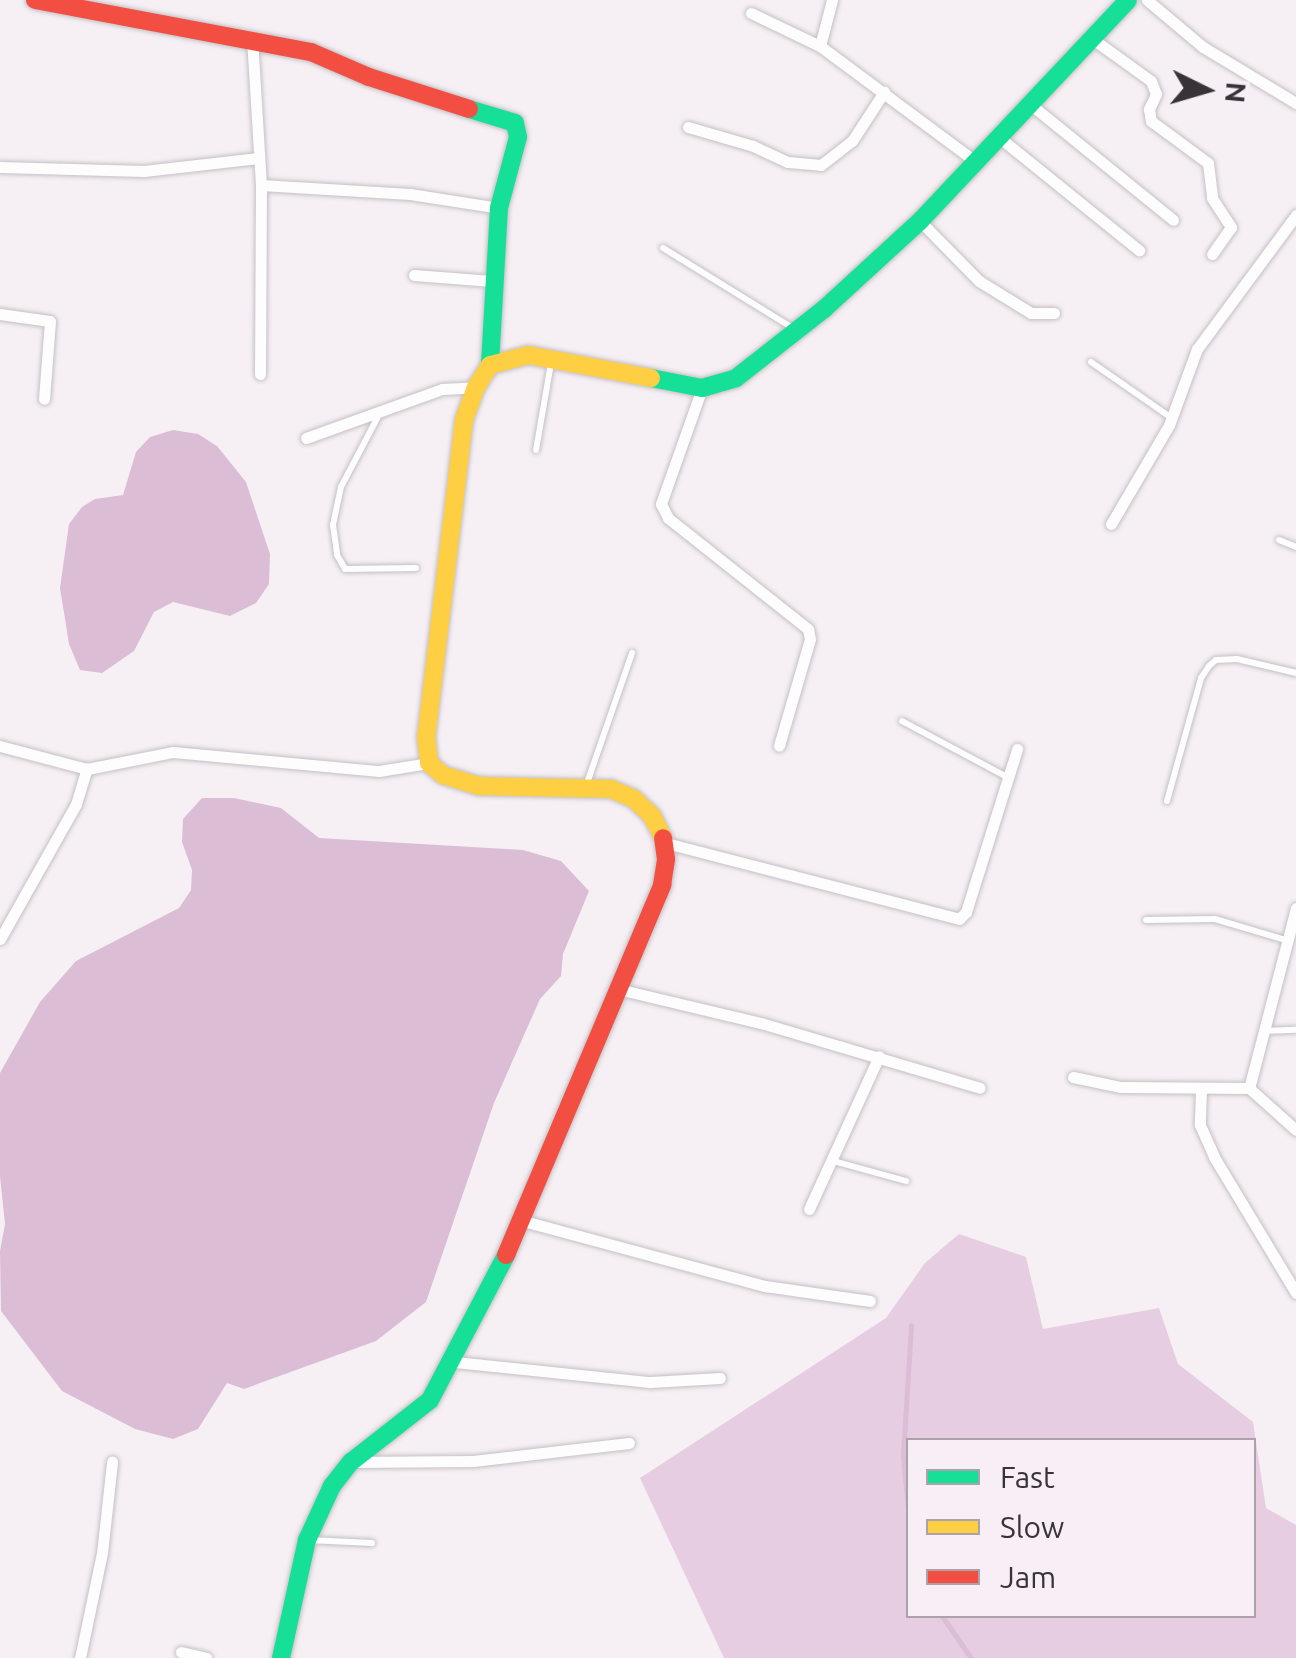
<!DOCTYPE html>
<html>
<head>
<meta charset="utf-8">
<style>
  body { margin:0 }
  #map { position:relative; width:1296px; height:1658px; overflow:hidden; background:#f6f0f5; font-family:Ubuntu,sans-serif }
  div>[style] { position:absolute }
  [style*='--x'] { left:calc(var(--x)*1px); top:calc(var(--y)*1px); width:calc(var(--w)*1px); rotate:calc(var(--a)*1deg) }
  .forest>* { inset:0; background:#e6cde1 }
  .water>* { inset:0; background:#dbbdd5 }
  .stream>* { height:5px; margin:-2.5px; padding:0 2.5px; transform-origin:2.5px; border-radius:2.5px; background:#dbbdd5 }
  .roads { filter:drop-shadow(0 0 2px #c4c0c4) drop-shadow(0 0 2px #c4c0c4) }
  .lane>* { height:6px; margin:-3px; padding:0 3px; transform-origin:3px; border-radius:3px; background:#fefdfe }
  .street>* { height:11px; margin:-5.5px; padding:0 5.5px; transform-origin:5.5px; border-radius:5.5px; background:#fefdfe }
  .fast>* { height:18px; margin:-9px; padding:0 9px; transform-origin:9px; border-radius:9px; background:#16e098 }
  .slow>* { height:18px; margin:-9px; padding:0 9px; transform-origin:9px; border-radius:9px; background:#ffcf43 }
  .jam>* { height:18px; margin:-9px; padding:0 9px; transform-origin:9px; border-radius:9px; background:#f24e42 }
  span { translate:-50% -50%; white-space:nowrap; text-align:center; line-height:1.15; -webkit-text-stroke:10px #f8eef6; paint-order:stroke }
  .legend { position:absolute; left:906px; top:1438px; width:350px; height:180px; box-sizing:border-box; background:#f8eef6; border:2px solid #aba3a9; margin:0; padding:12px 18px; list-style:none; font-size:30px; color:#373336 }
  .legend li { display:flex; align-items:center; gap:20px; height:50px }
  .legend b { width:50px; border:2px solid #aba3a9 }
  .north { position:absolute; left:1156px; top:40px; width:100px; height:100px; -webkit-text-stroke:8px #f8eef6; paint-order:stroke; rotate:95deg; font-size:28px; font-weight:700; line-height:40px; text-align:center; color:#373336 }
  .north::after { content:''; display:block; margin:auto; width:35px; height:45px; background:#373336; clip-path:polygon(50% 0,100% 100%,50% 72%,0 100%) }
</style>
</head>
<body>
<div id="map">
  <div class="forest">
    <i style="clip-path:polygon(evenodd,959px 1234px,1026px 1257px,1043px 1329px,1159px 1308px,1178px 1364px,1253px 1422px,1266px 1508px,1296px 1525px,1296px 1658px,724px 1658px,640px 1478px,886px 1318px,925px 1263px,959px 1234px,908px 1440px,1254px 1440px,1254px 1616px,908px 1616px,908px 1440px)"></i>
  </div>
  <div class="water">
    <i style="clip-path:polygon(173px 430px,198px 434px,217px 446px,246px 482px,270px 554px,269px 584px,256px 603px,230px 616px,173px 602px,154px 612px,134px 651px,102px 673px,80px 670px,69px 644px,60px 588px,69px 524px,82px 507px,95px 499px,123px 495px,136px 452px,150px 437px)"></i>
    <i style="clip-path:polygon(202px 798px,234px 798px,281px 808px,319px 838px,523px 850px,561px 861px,589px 891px,563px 954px,561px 976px,540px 999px,494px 1103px,426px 1302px,376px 1341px,244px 1389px,227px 1383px,198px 1429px,173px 1439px,135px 1429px,62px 1391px,1px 1311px,0 1251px,5px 1224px,0 1176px,0 1073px,40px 1002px,76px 961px,179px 908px,191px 890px,192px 870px,182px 842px,183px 819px)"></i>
  </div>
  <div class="stream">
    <i style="--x:908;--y:1508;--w:52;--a:-95.5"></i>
    <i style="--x:903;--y:1456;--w:131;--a:-86.5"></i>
    <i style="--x:942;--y:1616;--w:51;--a:55.4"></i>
  </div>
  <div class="roads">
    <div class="lane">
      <i style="--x:663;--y:248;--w:156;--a:31.7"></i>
      <i style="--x:1091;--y:362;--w:96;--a:34.8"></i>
      <i style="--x:381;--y:411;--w:86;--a:117.8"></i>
      <i style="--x:341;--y:487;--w:39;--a:102"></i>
      <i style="--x:333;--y:525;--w:30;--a:82"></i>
      <i style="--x:337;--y:555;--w:16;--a:60"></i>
      <i style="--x:345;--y:569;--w:71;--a:-0.8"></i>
      <i style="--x:536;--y:450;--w:88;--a:-80.2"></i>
      <i style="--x:1279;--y:540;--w:18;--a:22"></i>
      <i style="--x:902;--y:721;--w:119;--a:28.1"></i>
      <i style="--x:586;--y:786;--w:141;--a:-70.9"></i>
      <i style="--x:1167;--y:801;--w:128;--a:-74.5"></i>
      <i style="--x:1201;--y:678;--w:14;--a:-56"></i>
      <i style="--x:1209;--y:666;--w:9;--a:-41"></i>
      <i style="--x:1216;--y:660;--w:21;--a:-3"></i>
      <i style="--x:1237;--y:659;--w:61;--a:13.3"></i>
      <i style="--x:1146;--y:920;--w:69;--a:-0.8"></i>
      <i style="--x:1215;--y:919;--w:74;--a:16.5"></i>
      <i style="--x:1263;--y:1031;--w:33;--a:-2"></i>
      <i style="--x:833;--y:1161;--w:76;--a:15.3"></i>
      <i style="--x:308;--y:1540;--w:64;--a:2.7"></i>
    </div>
    <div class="street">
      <i style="--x:1147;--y:0;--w:73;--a:40"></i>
      <i style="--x:1203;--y:47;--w:109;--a:31.1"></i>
      <i style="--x:751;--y:13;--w:76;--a:25.6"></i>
      <i style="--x:820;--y:46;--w:193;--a:36.6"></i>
      <i style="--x:1090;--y:37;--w:75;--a:35.8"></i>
      <i style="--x:1151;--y:81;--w:14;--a:69"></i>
      <i style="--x:1156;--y:94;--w:17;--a:115"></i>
      <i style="--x:1149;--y:109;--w:12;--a:81"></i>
      <i style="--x:1151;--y:121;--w:71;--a:36.4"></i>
      <i style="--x:1208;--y:163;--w:35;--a:83"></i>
      <i style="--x:1212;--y:198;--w:35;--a:57"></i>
      <i style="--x:1231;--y:227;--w:33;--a:125"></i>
      <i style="--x:252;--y:38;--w:147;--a:86.5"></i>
      <i style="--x:261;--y:185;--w:189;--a:90.3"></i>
      <i style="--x:820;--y:46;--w:48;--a:-75.4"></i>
      <i style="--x:1030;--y:104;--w:184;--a:39"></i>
      <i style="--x:688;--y:127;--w:68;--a:16.3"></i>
      <i style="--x:753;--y:146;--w:38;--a:25"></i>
      <i style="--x:788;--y:162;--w:33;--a:5"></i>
      <i style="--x:821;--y:165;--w:39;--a:-38"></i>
      <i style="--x:852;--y:141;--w:59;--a:-56.9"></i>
      <i style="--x:1000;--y:138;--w:179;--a:38.9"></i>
      <i style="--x:0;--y:167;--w:144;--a:1.6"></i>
      <i style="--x:144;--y:171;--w:115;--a:-6.5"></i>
      <i style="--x:261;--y:185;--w:149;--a:3.5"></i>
      <i style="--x:410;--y:194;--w:90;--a:8.9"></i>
      <i style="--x:920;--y:221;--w:84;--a:45.5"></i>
      <i style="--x:979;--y:281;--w:61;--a:31.6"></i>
      <i style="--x:1031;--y:313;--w:23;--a:0"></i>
      <i style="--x:414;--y:275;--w:78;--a:4.4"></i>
      <i style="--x:0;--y:314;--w:50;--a:8"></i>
      <i style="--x:50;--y:321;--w:78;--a:94.4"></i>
      <i style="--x:702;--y:388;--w:123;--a:109.5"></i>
      <i style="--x:661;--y:504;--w:16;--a:63"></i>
      <i style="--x:668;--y:518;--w:179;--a:38.4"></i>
      <i style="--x:808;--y:629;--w:10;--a:79"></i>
      <i style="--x:810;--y:639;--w:111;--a:106.2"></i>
      <i style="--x:306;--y:438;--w:145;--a:-19.8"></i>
      <i style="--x:442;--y:389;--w:34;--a:-3"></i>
      <i style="--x:1111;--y:524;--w:115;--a:-59.6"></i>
      <i style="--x:1169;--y:425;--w:81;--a:-69.8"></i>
      <i style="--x:1197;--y:349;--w:167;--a:-53.5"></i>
      <i style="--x:0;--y:746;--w:90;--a:14.8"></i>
      <i style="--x:87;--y:769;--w:88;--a:-11.2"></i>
      <i style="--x:173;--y:752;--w:207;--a:5.3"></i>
      <i style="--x:379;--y:771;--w:51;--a:-9.1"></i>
      <i style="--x:666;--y:843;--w:303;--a:14.5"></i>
      <i style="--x:959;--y:919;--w:10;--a:-45"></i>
      <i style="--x:966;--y:912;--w:171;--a:-72.6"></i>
      <i style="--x:1296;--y:908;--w:186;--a:104.6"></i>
      <i style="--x:1249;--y:1088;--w:63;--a:41.8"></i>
      <i style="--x:0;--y:939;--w:155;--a:-60.6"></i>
      <i style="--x:76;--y:804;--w:37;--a:-73"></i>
      <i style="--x:618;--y:989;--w:147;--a:13.4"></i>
      <i style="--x:761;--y:1023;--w:228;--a:16.5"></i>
      <i style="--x:1073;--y:1077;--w:49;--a:11.8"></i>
      <i style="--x:1121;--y:1087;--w:128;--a:0.4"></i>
      <i style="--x:1201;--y:1090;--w:35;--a:92"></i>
      <i style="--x:1200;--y:1125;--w:35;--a:66"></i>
      <i style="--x:1214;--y:1157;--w:159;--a:58.9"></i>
      <i style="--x:809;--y:1209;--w:168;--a:-65.4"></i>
      <i style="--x:520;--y:1220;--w:254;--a:15.1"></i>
      <i style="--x:765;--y:1286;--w:106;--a:8.1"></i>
      <i style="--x:455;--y:1362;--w:196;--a:5.9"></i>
      <i style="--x:650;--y:1382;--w:70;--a:-3.3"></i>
      <i style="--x:351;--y:1462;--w:122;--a:-0.5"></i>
      <i style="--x:473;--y:1461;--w:157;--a:-6.6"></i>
      <i style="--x:181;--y:1652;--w:26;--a:13"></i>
      <i style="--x:80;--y:1658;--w:107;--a:-78.2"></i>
      <i style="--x:102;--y:1553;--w:92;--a:-83.7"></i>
    </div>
    <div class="fast">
      <i style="--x:469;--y:109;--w:48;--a:16.9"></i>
      <i style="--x:515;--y:123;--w:14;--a:78"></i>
      <i style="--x:518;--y:137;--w:73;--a:105"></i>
      <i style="--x:499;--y:208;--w:157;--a:93.3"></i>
      <i style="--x:651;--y:378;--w:52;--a:11.1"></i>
      <i style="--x:702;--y:388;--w:35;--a:-16"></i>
      <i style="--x:736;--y:378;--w:112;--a:-38.1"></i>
      <i style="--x:824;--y:309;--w:130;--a:-42.5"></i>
      <i style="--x:920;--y:221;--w:303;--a:-46.7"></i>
      <i style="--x:281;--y:1658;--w:121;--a:-77.6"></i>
      <i style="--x:307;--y:1540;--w:60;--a:-65.2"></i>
      <i style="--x:332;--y:1486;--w:31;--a:-52"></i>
      <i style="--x:351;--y:1462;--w:100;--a:-38.1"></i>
      <i style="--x:430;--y:1400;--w:164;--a:-62.3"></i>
    </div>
    <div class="slow">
      <i style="--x:651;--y:378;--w:125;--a:-169.4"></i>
      <i style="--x:528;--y:355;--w:39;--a:165"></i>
      <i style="--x:490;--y:365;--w:26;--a:122"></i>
      <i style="--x:476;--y:387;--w:35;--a:110"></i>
      <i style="--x:464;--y:420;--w:319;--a:96.8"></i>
      <i style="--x:426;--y:737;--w:26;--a:83"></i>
      <i style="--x:429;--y:763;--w:18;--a:41"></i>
      <i style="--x:443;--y:775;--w:38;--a:17"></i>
      <i style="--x:479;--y:786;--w:132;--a:1.3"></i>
      <i style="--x:611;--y:789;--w:25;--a:23"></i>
      <i style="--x:634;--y:799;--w:25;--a:43"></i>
      <i style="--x:652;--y:816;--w:25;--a:63"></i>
    </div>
    <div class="jam">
      <i style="--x:35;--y:0;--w:281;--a:10.7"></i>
      <i style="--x:311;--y:52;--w:63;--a:23.3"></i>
      <i style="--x:369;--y:77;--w:105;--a:17.7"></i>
      <i style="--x:506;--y:1255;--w:402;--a:-67.1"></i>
      <i style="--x:662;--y:885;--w:26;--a:-81"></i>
      <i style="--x:666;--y:859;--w:21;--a:-98"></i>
    </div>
  </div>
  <ul class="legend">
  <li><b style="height:12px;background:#16e098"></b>Fast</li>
  <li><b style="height:12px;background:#ffcf43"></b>Slow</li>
  <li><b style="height:12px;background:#f24e42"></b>Jam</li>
  </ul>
  <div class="north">N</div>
</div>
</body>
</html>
